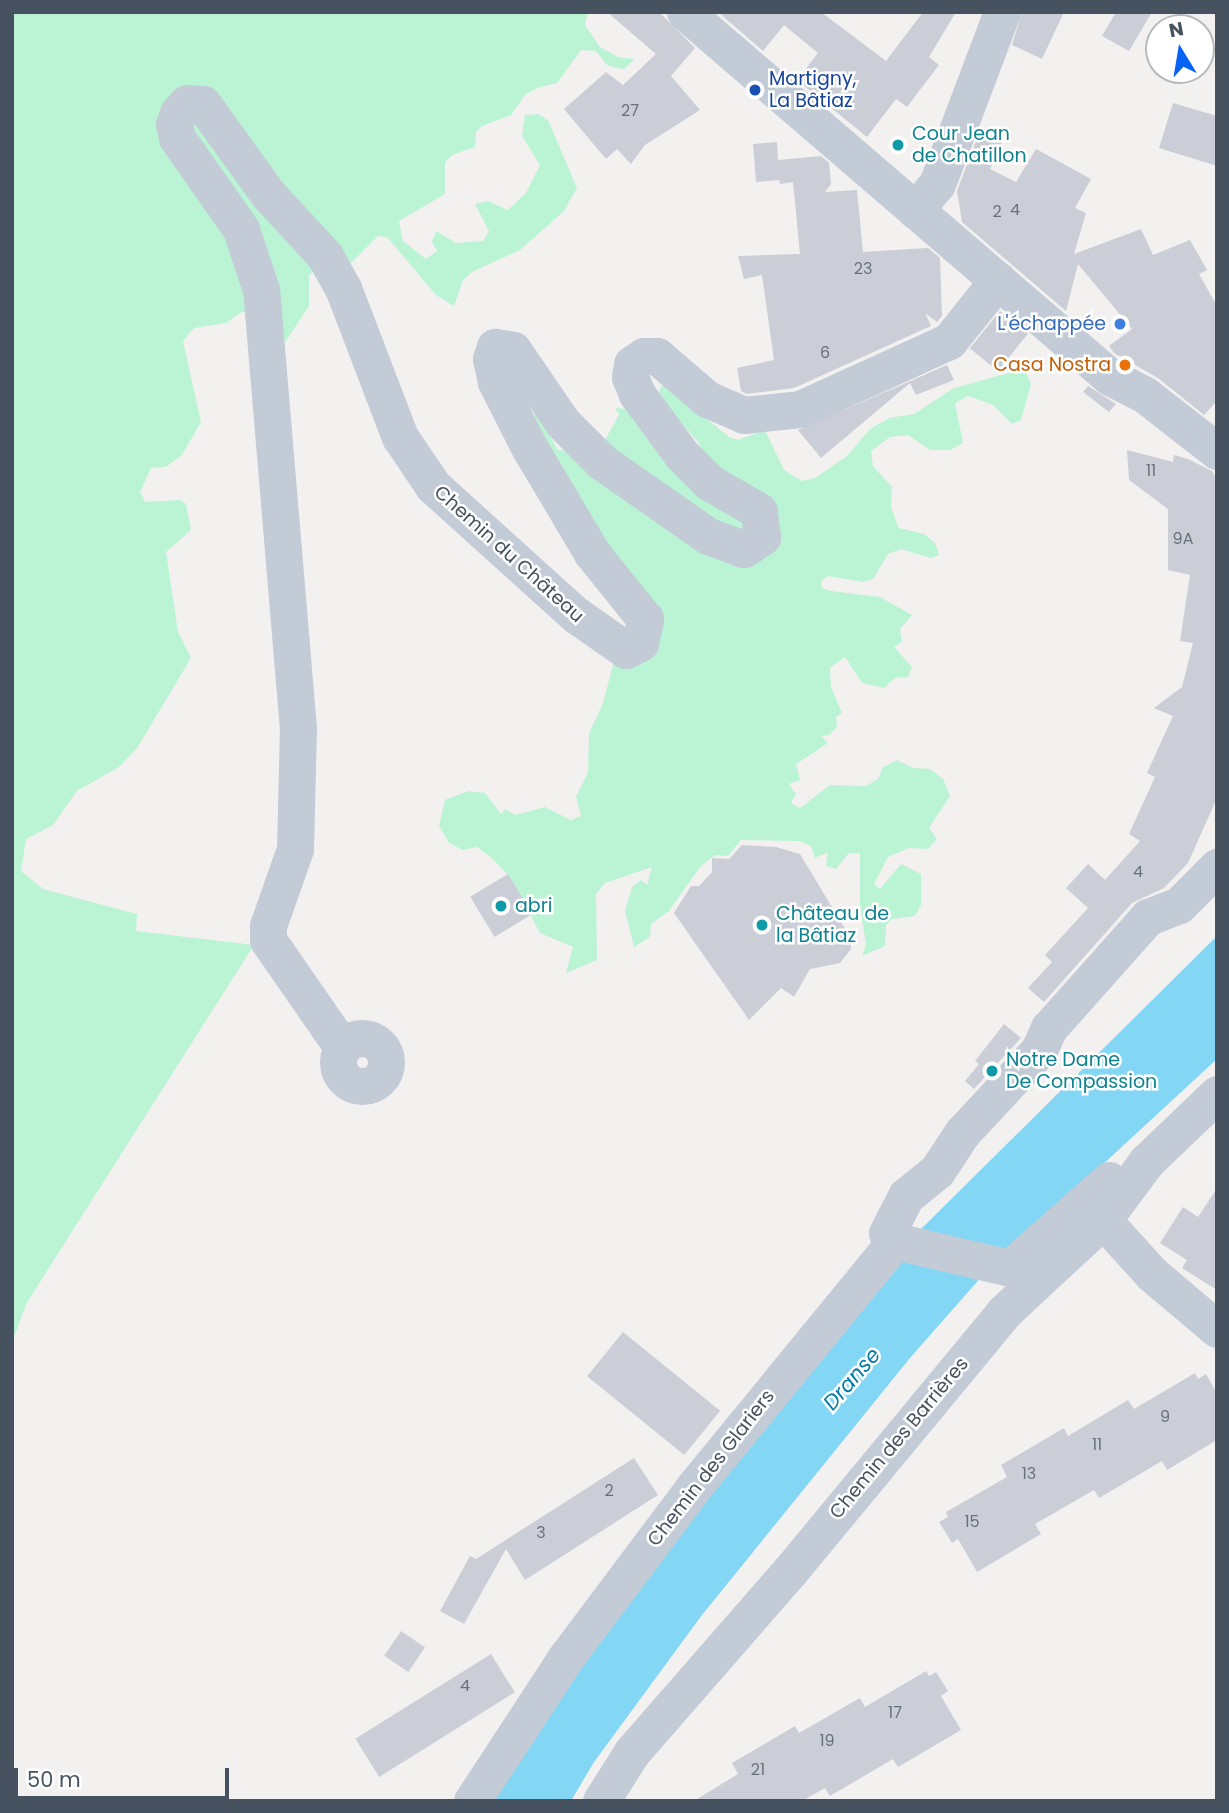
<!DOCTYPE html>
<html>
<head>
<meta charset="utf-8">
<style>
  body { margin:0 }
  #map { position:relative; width:1229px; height:1813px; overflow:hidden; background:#f3f0f0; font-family:Poppins,sans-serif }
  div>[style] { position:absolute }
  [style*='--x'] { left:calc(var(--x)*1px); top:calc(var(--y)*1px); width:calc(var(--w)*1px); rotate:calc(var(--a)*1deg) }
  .green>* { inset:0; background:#baf4d4 }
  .water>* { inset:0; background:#83d7f5 }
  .building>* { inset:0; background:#cbced6; transform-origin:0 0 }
  .minor>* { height:37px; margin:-18.5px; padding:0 18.5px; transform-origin:18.5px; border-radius:18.5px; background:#c2cbd6 }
  .minor>.ring { margin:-18.5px; padding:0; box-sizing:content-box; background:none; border:37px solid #c2cbd6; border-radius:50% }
  .dots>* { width:19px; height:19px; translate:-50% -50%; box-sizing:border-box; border:4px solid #fff; border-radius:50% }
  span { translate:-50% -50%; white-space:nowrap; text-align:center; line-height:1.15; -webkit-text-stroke:5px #fff; paint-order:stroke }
  .number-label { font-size:16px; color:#67717d }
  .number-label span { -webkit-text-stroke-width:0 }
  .transit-label { font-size:19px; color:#164399 }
  .left { translate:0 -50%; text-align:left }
  .culture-label { font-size:19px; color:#0d838f }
  .shop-label { font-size:19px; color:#366cbe }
  .right { translate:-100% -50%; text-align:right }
  .food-label { font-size:19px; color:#c56008 }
  .street-label { font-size:19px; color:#46525f }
  .water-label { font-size:21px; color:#027ba7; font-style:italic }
  .frame { position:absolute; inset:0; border:14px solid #46525f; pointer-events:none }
  .north { position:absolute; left:1145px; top:14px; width:70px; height:70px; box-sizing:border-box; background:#fff; border:2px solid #b5babf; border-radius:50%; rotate:349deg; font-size:19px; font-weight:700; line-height:28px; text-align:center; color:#46525f }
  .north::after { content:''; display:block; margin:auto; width:24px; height:32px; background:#0762f6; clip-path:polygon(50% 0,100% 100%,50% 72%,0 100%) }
  .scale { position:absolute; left:14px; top:1768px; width:215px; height:32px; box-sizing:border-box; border:4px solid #46525f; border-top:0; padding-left:9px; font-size:21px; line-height:24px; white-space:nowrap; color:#46525f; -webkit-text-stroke:5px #fff; paint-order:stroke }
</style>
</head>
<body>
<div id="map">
  <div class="green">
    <i style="clip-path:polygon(12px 12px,588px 12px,585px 25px,600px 47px,618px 57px,635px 59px,624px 69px,617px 68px,607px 65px,596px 51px,581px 50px,557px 83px,537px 88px,525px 95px,511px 115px,482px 126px,476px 132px,475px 147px,452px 155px,445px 162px,445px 194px,399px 221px,403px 241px,426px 259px,437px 251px,432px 242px,436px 231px,456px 243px,483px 241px,489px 231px,475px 204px,488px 201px,508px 210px,526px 193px,540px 165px,522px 136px,525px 115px,538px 114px,548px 120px,577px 188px,564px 211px,520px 250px,472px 272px,463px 280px,454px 306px,436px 295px,387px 237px,378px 236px,351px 263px,342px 266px,330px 260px,309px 275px,309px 306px,286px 341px,277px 339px,258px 309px,240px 313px,226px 323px,194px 328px,183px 341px,201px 422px,182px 455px,166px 467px,151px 468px,140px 492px,145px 502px,180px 500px,186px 504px,191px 530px,166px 552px,178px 632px,191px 658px,137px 748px,119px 767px,77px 791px,53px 825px,26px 839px,21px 871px,43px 889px,137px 914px,136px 931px,254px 945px,26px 1304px,12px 1343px)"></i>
    <i style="clip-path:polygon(1020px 370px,1026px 373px,1031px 384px,1021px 420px,1012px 424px,993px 405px,968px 396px,955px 403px,963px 443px,950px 450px,930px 450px,908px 435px,890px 437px,871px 451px,873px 466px,892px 487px,891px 507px,899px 528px,924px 534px,935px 543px,939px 555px,931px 558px,901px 549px,888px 554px,873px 579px,863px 582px,828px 576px,821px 581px,822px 588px,832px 591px,880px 597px,912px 615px,900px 629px,902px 642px,894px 647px,912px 667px,908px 677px,895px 678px,884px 688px,862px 683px,845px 657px,830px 668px,831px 687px,842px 713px,836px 717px,837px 727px,829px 735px,821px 736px,828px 743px,796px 764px,800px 780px,789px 784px,796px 794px,791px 803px,800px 808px,830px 785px,866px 786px,878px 779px,883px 767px,897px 760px,913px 768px,930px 769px,943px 779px,950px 796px,929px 828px,937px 839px,928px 849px,909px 848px,888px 857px,874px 884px,880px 889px,901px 864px,921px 874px,921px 905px,915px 916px,892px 919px,886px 925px,885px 946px,862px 956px,866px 944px,860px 907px,860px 853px,849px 853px,836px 869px,826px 866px,828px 852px,815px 858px,811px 846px,799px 841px,741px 840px,728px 856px,715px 855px,700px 867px,669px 911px,651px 924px,650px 937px,634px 947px,625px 911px,632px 887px,641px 880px,647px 885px,652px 867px,605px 883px,596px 894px,597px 960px,566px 973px,573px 947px,540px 933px,510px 877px,493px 859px,477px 847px,463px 850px,449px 843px,439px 826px,445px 800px,468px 791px,485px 793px,501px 814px,505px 809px,515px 815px,545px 807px,571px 820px,581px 816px,576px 796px,588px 773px,589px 734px,603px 703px,614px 661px,628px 642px,626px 588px,526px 428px,536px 414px,558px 450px,598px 452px,619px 415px,615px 408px,626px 409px,708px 473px,699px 443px,661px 399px,659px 390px,664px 384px,729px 437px,738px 440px,765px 430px,784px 470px,802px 481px,815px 478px,847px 456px,870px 429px,889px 418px,914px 414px,954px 388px)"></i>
  </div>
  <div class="water">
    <i style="clip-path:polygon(1217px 936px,1217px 1059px,983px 1275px,910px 1358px,702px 1615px,594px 1762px,571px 1801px,488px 1801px,614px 1614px,919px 1231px)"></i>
  </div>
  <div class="building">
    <i style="clip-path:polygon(607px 12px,659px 12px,695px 48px,671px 76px,700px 110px,645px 145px,631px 164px,617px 149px,606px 159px,564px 109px,606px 72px,623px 85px,656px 54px)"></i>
    <i style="clip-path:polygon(718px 12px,821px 12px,886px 61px,923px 12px,956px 12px,929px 57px,939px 65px,907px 107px,896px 99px,867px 137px,797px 80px,818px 53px,784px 25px,763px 51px)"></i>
    <i style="clip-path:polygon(1022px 12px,1064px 12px,1042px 59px,1012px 45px)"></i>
    <i style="clip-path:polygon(1116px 12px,1152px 12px,1129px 51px,1102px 36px)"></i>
    <i style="clip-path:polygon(1173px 103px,1217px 116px,1217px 166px,1159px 148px)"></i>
    <i style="clip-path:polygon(978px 136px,1002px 143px,990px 169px,1016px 182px,1036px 149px,1091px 179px,1075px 208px,1086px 213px,1074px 254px,1141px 229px,1153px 255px,1190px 240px,1207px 270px,1199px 274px,1217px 306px,1217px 401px,1204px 415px,1158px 378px,1114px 353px,1109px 346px,1132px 329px,1078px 264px,1066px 311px,962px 222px,957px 191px)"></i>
    <i style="clip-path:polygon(777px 142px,778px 160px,821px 156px,829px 163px,831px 184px,825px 192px,857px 190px,863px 252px,928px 248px,940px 258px,942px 316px,937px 322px,925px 313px,931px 326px,794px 388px,747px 394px,741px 391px,737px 368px,774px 360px,762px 275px,744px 279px,738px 256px,800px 254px,793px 182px,780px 184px,779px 171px,780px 180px,756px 182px,753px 144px)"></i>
    <i style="left:1000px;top:311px;width:36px;height:48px;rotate:39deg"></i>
    <i style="clip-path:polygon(947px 365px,954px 380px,916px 395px,910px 383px,821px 458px,798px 430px)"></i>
    <i style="clip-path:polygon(1088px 386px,1116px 404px,1109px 412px,1083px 392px)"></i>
    <i style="clip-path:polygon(1127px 450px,1173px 462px,1174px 455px,1188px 459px,1212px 471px,1217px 480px,1217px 798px,1188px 863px,1164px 888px,1132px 903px,1044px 1002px,1028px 988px,1052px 962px,1045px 955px,1088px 908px,1066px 888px,1088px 864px,1105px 880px,1140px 841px,1129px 834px,1155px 777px,1147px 773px,1173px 716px,1154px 708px,1182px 687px,1193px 643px,1180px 641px,1190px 575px,1168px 570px,1168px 509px,1129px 480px)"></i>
    <i style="clip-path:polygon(742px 845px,776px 847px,800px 854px,850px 937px,851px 949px,840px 963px,810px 969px,794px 997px,781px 988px,749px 1020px,674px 913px,691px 886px,699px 886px,712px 872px,712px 858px,729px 859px)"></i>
    <i style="left:508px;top:874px;width:47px;height:44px;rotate:59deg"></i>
    <i style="clip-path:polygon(1004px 1024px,1021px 1038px,974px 1089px,965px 1081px,979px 1064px,975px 1061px)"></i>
    <i style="clip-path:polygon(1217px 1188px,1217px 1290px,1182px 1268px,1187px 1260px,1160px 1243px,1183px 1207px,1198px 1217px)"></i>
    <i style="left:623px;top:1332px;width:125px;height:57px;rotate:39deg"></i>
    <i style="clip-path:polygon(1195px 1373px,1198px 1379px,1206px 1374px,1217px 1393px,1217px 1440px,1167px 1470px,1162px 1461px,1099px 1498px,1094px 1490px,1035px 1524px,1041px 1534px,977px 1572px,958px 1539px,952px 1543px,939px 1522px,948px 1517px,946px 1512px,1007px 1477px,1001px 1465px,1064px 1428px,1068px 1436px,1128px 1400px,1134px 1409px)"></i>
    <i style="clip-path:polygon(634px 1458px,658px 1495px,525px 1580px,506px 1549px,464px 1624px,440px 1611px,470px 1556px,476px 1559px)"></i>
    <i style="left:401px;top:1631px;width:29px;height:30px;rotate:34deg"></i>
    <i style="left:491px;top:1654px;width:45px;height:160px;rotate:58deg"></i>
    <i style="clip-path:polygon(926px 1671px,929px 1676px,936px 1672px,948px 1691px,941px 1696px,961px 1730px,898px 1767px,893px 1759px,830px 1796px,825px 1788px,802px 1801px,694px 1801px,738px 1774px,732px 1763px,795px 1726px,799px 1733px,860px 1698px,865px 1707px)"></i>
  </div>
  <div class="minor">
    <i style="--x:685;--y:12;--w:560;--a:40.66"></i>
    <i style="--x:1110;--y:377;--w:39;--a:27"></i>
    <i style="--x:1145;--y:395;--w:91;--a:37.9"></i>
    <i style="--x:915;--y:210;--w:34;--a:-50"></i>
    <i style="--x:937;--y:184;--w:184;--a:-69.3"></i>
    <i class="ring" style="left:338px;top:1038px;width:11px;height:11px"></i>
    <i style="--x:342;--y:1047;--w:130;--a:-124.7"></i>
    <i style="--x:268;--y:940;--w:14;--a:-90"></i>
    <i style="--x:268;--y:926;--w:82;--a:-70.7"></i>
    <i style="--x:295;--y:849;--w:120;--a:-88.6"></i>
    <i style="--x:298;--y:729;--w:441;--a:-94.8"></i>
    <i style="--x:261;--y:290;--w:64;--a:-108.2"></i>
    <i style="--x:241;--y:229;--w:111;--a:-125.1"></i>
    <i style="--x:177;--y:138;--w:14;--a:-102"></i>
    <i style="--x:174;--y:124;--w:12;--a:-70"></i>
    <i style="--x:178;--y:113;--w:13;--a:-48"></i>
    <i style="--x:187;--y:103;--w:16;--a:4"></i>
    <i style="--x:203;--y:104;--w:111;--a:54.2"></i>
    <i style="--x:268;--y:194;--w:84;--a:47.4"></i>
    <i style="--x:325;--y:256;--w:37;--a:61"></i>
    <i style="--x:343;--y:288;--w:160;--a:69.1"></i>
    <i style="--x:400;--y:437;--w:59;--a:56"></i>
    <i style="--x:433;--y:486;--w:193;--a:42.1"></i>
    <i style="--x:576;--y:615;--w:61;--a:35"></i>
    <i style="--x:626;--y:650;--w:16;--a:-27"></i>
    <i style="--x:640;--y:643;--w:25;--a:-78"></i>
    <i style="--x:645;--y:619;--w:85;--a:-128.8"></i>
    <i style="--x:592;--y:553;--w:123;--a:-120.7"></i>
    <i style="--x:529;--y:447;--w:73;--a:-116.9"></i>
    <i style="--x:496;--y:382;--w:24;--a:-102"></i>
    <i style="--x:491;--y:359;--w:13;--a:-72"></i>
    <i style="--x:495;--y:347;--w:18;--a:9"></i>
    <i style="--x:513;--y:350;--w:88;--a:55.6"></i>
    <i style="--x:563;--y:423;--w:55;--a:45"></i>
    <i style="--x:602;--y:462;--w:129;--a:34.9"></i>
    <i style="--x:708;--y:536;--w:38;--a:20"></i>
    <i style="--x:744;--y:549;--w:22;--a:-34"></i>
    <i style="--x:762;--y:537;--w:26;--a:-97"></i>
    <i style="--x:759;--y:511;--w:58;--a:-149.9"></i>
    <i style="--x:709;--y:482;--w:38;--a:-135"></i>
    <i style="--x:682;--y:455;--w:76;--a:-126.4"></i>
    <i style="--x:637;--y:394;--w:18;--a:-112"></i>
    <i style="--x:630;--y:377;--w:13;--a:-81"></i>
    <i style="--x:632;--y:364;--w:14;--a:-34"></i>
    <i style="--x:644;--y:356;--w:13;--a:0"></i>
    <i style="--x:657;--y:356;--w:66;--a:40.7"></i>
    <i style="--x:707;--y:399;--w:40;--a:23.4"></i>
    <i style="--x:744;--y:415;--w:56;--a:-6.1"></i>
    <i style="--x:800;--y:409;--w:164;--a:-24.5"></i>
    <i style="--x:949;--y:341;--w:78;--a:-51.2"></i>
    <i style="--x:1109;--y:1180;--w:132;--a:138.4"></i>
    <i style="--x:1010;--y:1268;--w:118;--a:-166.8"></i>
    <i style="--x:895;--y:1241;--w:11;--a:-135"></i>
    <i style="--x:887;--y:1233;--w:42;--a:-62.8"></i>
    <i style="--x:906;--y:1196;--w:40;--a:-39"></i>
    <i style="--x:937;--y:1171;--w:45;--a:-56.7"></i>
    <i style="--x:962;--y:1133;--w:113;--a:-47.1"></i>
    <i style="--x:1039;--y:1050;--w:24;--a:-66"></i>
    <i style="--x:1049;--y:1028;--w:149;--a:-48.3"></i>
    <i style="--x:1148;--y:917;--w:33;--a:-21"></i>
    <i style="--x:1179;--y:905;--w:54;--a:-45"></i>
    <i style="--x:1103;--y:1220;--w:73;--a:47.8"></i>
    <i style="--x:1152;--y:1274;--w:85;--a:40.2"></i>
    <i style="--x:472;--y:1801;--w:173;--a:-56.8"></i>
    <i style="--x:567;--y:1656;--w:210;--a:-53.1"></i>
    <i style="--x:693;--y:1488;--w:319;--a:-50.7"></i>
    <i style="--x:601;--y:1801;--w:58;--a:-57.7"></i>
    <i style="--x:632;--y:1752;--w:240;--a:-48.9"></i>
    <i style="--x:790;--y:1571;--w:336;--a:-50.4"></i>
    <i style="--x:1004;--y:1312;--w:135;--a:-42.9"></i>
    <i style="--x:1103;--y:1220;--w:74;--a:-53.3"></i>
    <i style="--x:1147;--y:1161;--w:97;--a:-43.7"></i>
  </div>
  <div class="dots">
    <i style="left:755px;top:90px;background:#1a4fb4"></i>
    <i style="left:898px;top:145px;background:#0f9aa8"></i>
    <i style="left:1120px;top:324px;background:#3f7fe0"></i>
    <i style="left:1125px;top:365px;background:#e8710a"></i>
    <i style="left:501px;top:906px;background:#0f9aa8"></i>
    <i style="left:762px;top:925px;background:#0f9aa8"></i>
    <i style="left:992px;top:1071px;background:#0f9aa8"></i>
  </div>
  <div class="number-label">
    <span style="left:630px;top:111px">27</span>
    <span style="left:1015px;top:210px">4</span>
    <span style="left:997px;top:212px">2</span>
    <span style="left:863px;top:269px">23</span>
    <span style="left:825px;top:353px">6</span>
    <span style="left:1151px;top:471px">11</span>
    <span style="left:1183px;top:539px">9A</span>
    <span style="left:1138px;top:872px">4</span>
    <span style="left:1165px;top:1417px">9</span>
    <span style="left:1097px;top:1445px">11</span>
    <span style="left:1029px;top:1474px">13</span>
    <span style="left:609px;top:1491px">2</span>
    <span style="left:972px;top:1522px">15</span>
    <span style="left:541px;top:1533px">3</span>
    <span style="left:465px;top:1686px">4</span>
    <span style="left:895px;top:1713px">17</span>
    <span style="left:827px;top:1741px">19</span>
    <span style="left:758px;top:1770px">21</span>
  </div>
  <div class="transit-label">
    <span class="left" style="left:769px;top:90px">Martigny,<br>La Bâtiaz</span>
  </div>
  <div class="culture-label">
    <span class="left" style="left:912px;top:145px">Cour Jean<br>de Chatillon</span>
    <span class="left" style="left:515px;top:906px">abri</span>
    <span class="left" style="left:776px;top:925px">Château de<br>la Bâtiaz</span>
    <span class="left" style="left:1006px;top:1071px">Notre Dame<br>De Compassion</span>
  </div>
  <div class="shop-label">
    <span class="right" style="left:1106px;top:324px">L'échappée</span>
  </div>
  <div class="food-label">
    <span class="right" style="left:1111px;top:365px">Casa Nostra</span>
  </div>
  <div class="street-label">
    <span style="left:509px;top:554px;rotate:42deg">Chemin du Château</span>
    <span style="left:899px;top:1438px;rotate:-50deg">Chemin des Barrières</span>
    <span style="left:711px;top:1468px;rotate:-52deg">Chemin des Glariers</span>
  </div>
  <div class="water-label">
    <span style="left:852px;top:1379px;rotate:-49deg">Dranse</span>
  </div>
  <div class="frame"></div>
  <div class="north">N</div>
  <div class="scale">50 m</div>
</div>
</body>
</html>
